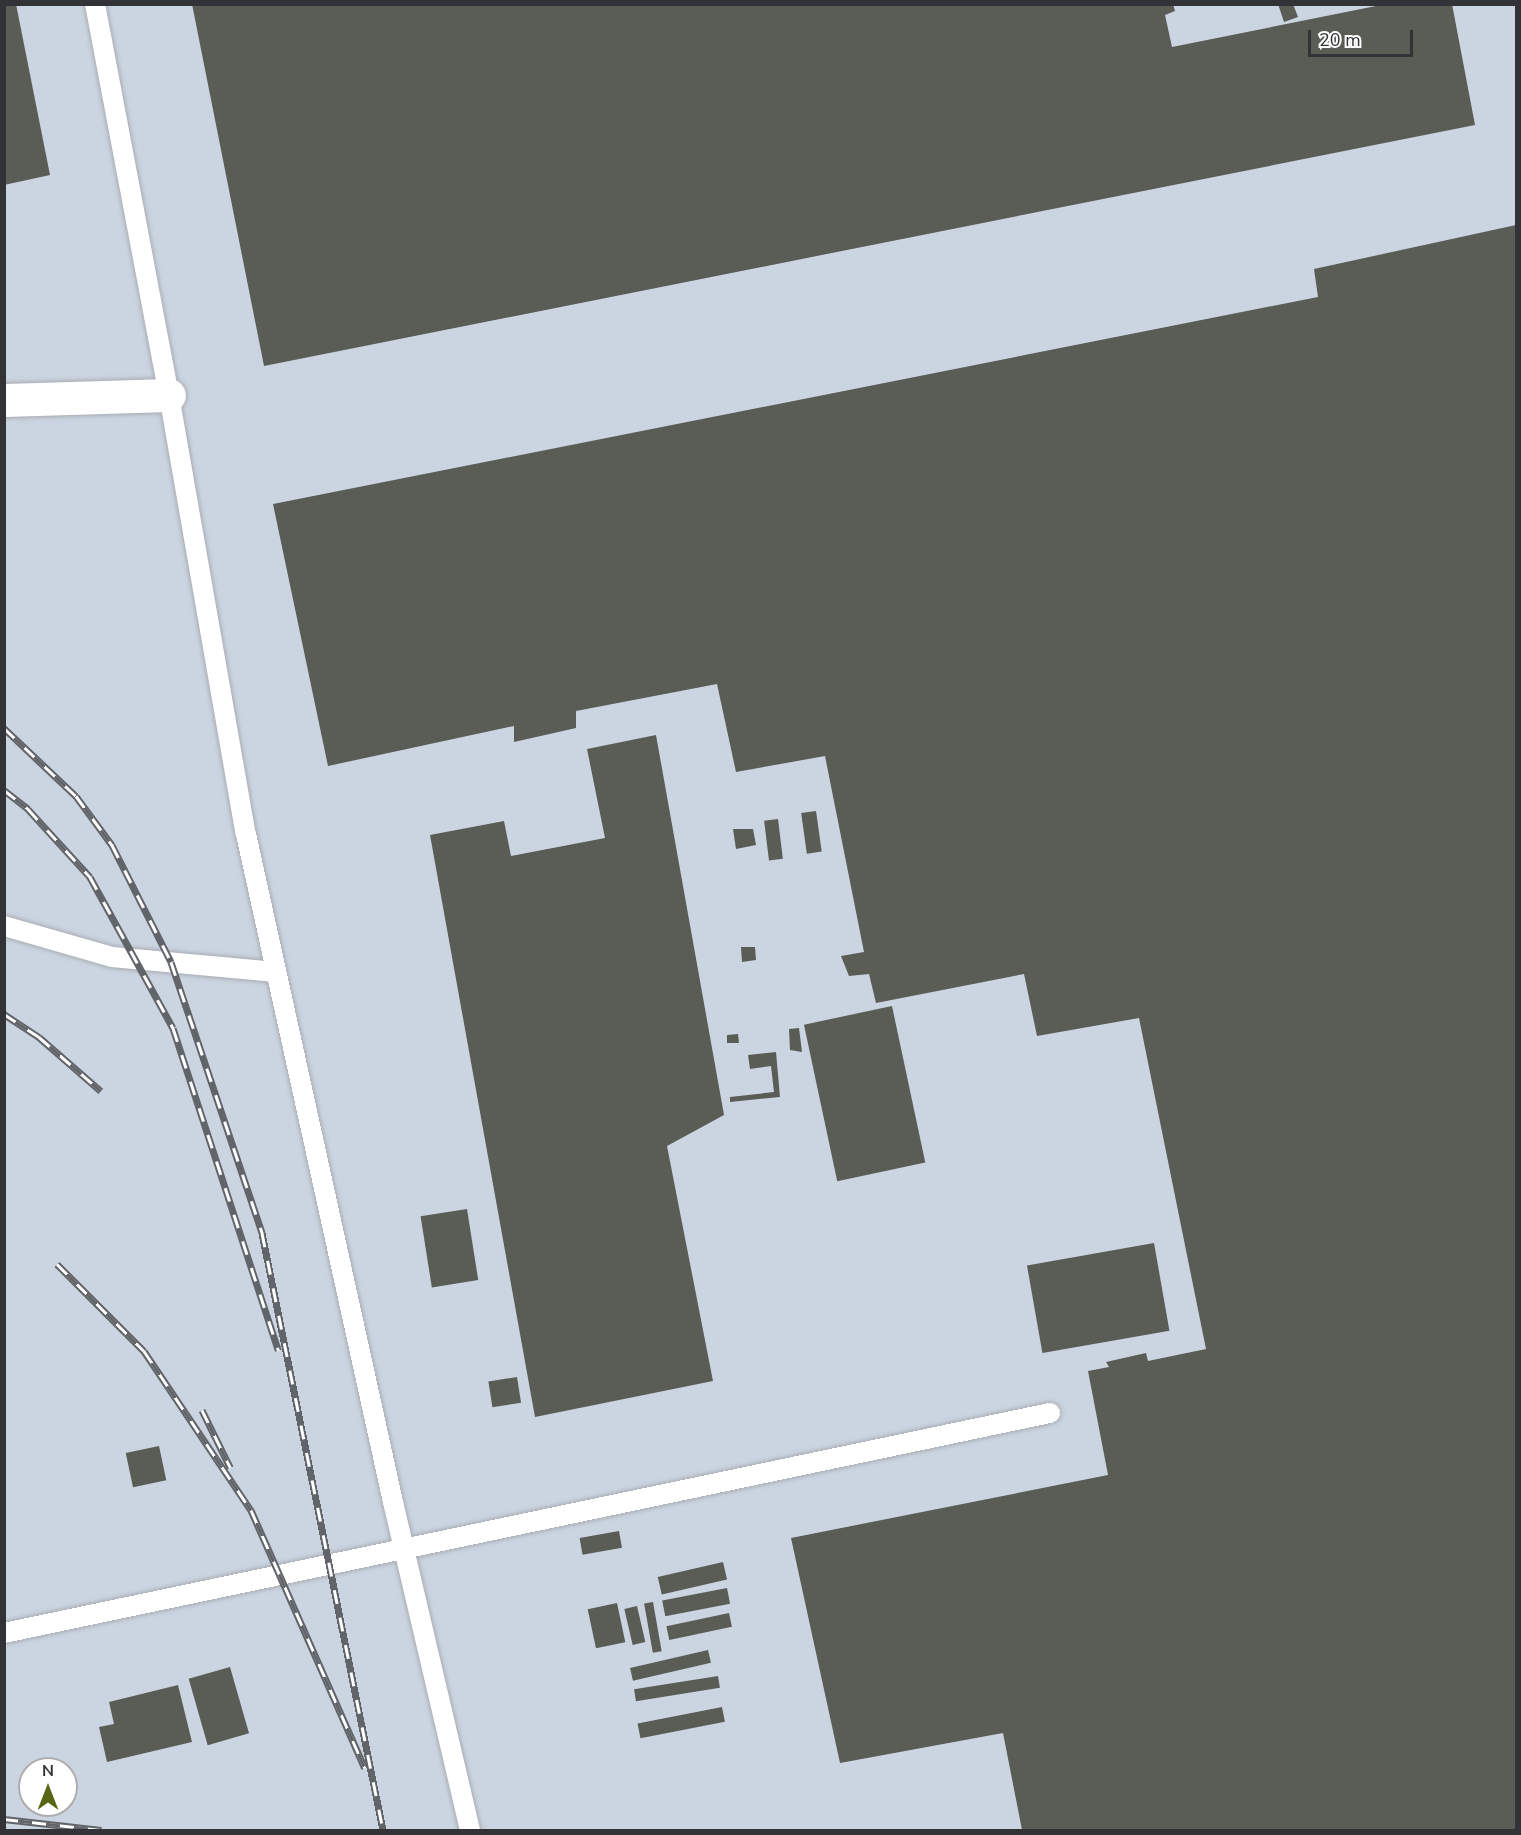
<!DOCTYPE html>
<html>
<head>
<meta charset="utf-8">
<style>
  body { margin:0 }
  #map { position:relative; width:1521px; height:1835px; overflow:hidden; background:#dbe0e6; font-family:"Nunito Sans",sans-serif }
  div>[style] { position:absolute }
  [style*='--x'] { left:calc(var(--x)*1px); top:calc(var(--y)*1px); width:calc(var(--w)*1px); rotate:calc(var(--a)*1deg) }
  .built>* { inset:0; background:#cbd5e1 }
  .building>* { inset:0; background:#5a5c56; transform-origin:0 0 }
  .roads { filter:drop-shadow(0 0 2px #a9adb3) drop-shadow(0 0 2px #a9adb3) }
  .service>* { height:20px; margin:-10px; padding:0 10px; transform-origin:10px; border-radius:10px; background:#fff }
  .minor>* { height:33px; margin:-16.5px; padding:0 16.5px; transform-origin:16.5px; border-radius:16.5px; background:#fff }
  .rail>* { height:7px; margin-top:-3.5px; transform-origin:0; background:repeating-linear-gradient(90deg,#fff 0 14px,#616468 0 28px); box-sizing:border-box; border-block:2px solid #616468 }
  span { translate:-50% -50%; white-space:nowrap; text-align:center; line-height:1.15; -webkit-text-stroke:6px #fff; paint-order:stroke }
  .frame { position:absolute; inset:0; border:6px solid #313336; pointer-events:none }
  .north { position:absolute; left:18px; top:1757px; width:60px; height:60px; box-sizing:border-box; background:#fff; border:2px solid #adadaf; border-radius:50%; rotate:0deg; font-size:16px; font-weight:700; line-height:24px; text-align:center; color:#313336 }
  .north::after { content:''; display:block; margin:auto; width:21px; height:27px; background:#566814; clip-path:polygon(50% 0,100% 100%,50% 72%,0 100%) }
  .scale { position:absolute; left:1308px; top:30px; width:105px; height:27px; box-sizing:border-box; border:3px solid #313336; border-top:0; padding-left:8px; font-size:18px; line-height:21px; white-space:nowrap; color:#313336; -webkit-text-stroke:4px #fff; paint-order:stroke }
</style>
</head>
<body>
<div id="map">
  <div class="built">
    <i style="clip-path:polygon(evenodd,5px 5px,1516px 5px,1516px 1830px,5px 1830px,5px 5px,30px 1769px,66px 1769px,66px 1805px,30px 1805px,30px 1769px)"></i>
  </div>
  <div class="building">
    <i style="clip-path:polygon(4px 4px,16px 4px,50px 175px,4px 185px)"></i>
    <i style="clip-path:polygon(192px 4px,1173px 4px,1175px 11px,1165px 15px,1172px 47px,1386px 4px,1452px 4px,1475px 125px,264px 366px)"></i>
    <i style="clip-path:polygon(1278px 4px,1293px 4px,1298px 17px,1284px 22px)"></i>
    <i style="clip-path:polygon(1516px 225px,1516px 1830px,1022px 1830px,1003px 1733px,840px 1763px,791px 1538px,1108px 1475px,1088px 1371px,1109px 1367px,1106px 1362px,1146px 1353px,1148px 1361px,1206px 1349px,1139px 1018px,1037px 1036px,1024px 974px,876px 1003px,869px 974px,849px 976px,841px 956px,864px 952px,825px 756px,736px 772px,717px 684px,576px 711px,576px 728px,514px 742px,514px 726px,328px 766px,273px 504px,1318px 297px,1314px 269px)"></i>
    <i style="clip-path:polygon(656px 735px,724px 1115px,667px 1146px,713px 1381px,535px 1417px,430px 835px,504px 821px,511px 856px,605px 838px,587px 749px)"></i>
    <i style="left:816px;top:811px;width:41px;height:15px;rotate:82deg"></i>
    <i style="left:778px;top:819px;width:40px;height:14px;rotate:83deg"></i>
    <i style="clip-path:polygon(733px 829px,753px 829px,756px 845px,736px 849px)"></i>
    <i style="clip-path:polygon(741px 947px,755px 947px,756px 960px,742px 962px)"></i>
    <i style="left:892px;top:1006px;width:160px;height:90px;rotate:78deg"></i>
    <i style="clip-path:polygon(799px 1028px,802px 1052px,790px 1050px,789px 1029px)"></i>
    <i style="clip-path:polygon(738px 1034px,739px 1043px,727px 1043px,727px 1035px)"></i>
    <i style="clip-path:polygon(776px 1052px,780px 1097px,730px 1102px,730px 1097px,774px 1092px,771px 1066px,750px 1069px,748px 1055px)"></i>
    <i style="left:467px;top:1209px;width:72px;height:47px;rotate:81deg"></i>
    <i style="left:1154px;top:1243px;width:89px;height:129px;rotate:80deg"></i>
    <i style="left:517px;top:1377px;width:26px;height:29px;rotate:81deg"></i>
    <i style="left:159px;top:1446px;width:35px;height:34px;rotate:78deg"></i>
    <i style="left:619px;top:1531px;width:17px;height:40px;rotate:80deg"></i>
    <i style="left:723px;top:1562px;width:18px;height:67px;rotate:77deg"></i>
    <i style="left:727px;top:1588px;width:16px;height:66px;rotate:79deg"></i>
    <i style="left:653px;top:1602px;width:50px;height:9px;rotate:80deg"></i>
    <i style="left:617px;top:1603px;width:40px;height:30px;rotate:78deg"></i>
    <i style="left:637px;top:1606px;width:37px;height:13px;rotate:77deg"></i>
    <i style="left:729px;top:1613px;width:14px;height:64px;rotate:78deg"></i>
    <i style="left:708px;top:1650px;width:13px;height:80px;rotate:77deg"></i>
    <i style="left:230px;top:1667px;width:69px;height:43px;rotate:74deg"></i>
    <i style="left:718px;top:1676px;width:12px;height:85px;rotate:81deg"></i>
    <i style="clip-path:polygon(178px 1685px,192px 1742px,107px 1762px,99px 1727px,114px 1724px,109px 1702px)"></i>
    <i style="left:722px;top:1707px;width:15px;height:86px;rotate:79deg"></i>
  </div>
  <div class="roads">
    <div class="service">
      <i style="--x:95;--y:4;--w:398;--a:79.3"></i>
      <i style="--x:169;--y:395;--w:446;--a:80.1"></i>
      <i style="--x:246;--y:834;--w:684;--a:77.59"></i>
      <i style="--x:393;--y:1502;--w:337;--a:76.8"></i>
      <i style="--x:4;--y:926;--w:112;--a:16"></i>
      <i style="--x:112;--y:957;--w:165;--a:5.2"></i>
      <i style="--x:4;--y:1633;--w:1069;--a:-11.88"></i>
    </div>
    <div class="minor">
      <i style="--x:4;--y:400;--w:165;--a:-1.7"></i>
    </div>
  </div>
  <div class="rail">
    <i style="--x:4;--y:728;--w:99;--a:43.4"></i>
    <i style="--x:76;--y:796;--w:61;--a:53.7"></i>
    <i style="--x:112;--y:845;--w:131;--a:63.2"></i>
    <i style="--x:171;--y:962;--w:286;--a:71.4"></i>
    <i style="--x:262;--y:1233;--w:609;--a:78.54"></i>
    <i style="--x:4;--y:790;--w:31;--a:38"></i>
    <i style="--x:28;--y:809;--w:92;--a:47.6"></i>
    <i style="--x:90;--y:877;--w:172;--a:61.2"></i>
    <i style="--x:173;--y:1028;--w:339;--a:71.9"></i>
    <i style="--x:4;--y:1014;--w:42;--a:33.3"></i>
    <i style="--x:39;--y:1037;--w:82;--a:41.1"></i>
    <i style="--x:57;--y:1264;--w:123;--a:45"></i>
    <i style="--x:144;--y:1351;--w:192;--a:56.1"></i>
    <i style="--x:251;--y:1510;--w:282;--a:66.2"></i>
    <i style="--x:202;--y:1410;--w:64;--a:63.8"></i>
    <i style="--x:4;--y:1819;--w:98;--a:6.5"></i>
  </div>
  <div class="frame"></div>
  <div class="north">N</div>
  <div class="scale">20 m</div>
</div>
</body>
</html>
